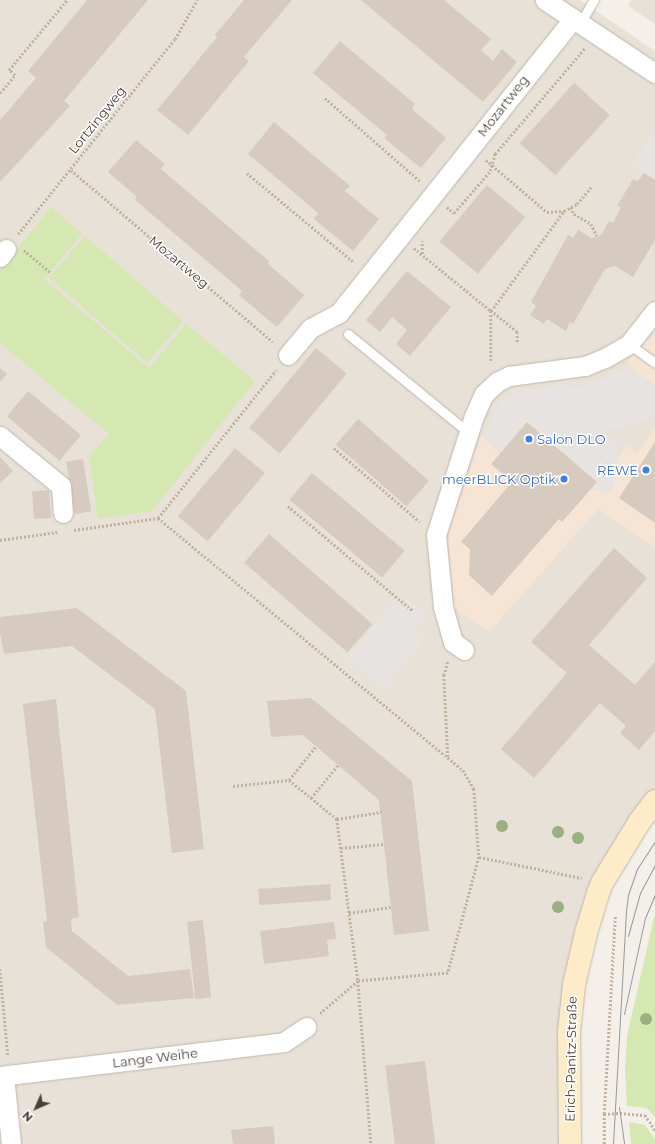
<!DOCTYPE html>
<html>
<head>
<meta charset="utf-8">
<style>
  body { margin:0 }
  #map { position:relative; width:655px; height:1144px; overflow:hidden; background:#f4f0e9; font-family:Montserrat,sans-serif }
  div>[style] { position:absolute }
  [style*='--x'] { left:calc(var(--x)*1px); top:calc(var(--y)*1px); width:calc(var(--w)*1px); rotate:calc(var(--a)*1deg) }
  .residential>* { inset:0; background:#e8e1d7 }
  .commercial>* { inset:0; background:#f6e5d5 }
  .green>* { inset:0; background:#d5e8b2; transform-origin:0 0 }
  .parking>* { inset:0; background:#e6e3e1 }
  .building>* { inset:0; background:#d6cbbe; transform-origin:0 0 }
  .path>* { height:2.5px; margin-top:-1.25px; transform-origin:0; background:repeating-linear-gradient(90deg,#c2b19d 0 2px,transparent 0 4px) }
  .roads { filter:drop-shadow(0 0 1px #c0b7ab) drop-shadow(0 0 1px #c0b7ab) }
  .service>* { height:9px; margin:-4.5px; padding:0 4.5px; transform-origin:4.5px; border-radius:4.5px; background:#fff }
  .minor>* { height:19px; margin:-9.5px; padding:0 9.5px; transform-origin:9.5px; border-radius:9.5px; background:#fff }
  .secondary>* { height:22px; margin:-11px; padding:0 11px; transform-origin:11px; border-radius:11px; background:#feecc9 }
  .tram>* { height:1px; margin:-0.5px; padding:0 0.5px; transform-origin:0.5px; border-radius:0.5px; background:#989898 }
  .trees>* { width:12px; height:12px; margin:-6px; border-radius:50%; background:#9ab080 }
  .dots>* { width:11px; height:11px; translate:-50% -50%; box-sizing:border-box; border:2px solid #fff; border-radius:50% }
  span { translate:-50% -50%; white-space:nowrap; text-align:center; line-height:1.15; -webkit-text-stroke:3px #fff; paint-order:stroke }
  .street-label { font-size:13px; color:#484037 }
  .shop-label { font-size:13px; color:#366cbe }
  .left { translate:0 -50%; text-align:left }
  .right { translate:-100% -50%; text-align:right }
  .north { position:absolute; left:16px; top:1088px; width:40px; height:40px; -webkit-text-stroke:3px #fff; paint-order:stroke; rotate:225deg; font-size:11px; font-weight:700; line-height:16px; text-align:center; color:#484037 }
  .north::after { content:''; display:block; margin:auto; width:14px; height:18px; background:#484037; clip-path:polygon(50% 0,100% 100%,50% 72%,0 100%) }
</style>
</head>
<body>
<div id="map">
  <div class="residential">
    <i style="clip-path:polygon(0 0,580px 0,655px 51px,655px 804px,602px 883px,581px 954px,570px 1144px,0 1144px)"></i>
    <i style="clip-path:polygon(631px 0,655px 0,655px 24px,628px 6px)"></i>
  </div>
  <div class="commercial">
    <i style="clip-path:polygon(655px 333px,655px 385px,629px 367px,628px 361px)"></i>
    <i style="clip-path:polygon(531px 417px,613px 487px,617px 459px,626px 445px,637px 453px,655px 426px,655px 547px,598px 509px,489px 632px,459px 612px,454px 606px,448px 538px,481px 434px,486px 441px,501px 453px)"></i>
  </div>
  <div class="green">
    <i style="clip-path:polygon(51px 207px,82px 234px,44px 279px,149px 368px,186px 324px,255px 381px,152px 511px,98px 519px,89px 456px,109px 434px,0 343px,0 270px)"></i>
    <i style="left:85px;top:236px;width:130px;height:55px;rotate:41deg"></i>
    <i style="clip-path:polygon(655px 913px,655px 1118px,647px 1108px,627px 1106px,625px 1071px,627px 1036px)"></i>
    <i style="clip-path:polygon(629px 1122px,645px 1125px,655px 1140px,655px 1144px,631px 1144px)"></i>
  </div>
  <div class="parking">
    <i style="clip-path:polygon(655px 129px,655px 178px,632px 164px)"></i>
    <i style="clip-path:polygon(629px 367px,655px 385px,655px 414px,642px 421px,604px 432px,614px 441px,619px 442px,614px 487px,609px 493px,591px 489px,597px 482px,527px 422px,500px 453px,486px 441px,486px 433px,499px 402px,504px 398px,518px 393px,566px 384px,568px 388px,580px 387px,596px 382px)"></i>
    <i style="clip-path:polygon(401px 594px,427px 616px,415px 630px,425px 639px,383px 689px,346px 658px)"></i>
  </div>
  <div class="building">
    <i style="clip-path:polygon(87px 0,148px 0,64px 101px,70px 106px,0 182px,0 120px,36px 78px,28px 71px)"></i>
    <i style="clip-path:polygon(244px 0,292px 0,244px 57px,249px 61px,188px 135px,157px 110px,217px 37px,215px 35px)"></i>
    <i style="clip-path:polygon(361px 0,444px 0,491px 39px,481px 50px,493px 61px,502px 49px,517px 62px,483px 102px)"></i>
    <i style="clip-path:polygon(340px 41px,415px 104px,412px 109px,446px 138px,421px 168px,384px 138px,387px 135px,313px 73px)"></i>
    <i style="left:574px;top:83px;width:48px;height:81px;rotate:42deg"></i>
    <i style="clip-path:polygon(274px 122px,350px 186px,345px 191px,379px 219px,353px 251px,314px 219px,318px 213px,248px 154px)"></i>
    <i style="clip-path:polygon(136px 140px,165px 164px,161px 169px,269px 261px,268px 264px,304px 295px,277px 327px,239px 295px,242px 291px,135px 200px,137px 197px,108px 172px)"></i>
    <i style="clip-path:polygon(644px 173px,655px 180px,655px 240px,633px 277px,615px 266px,605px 269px,573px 324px,570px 322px,566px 331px,547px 319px,544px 324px,530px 315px,536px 306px,531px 302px,568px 235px,573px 238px,578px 230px,592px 238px,601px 235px,609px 221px,613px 223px,621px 207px,617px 206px,633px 179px,638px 181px)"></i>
    <i style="left:487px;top:185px;width:50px;height:74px;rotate:40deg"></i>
    <i style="clip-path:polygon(407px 271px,451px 307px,410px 356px,396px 344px,407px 330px,392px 317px,380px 332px,366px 320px)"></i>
    <i style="left:316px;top:348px;width:40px;height:104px;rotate:40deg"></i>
    <i style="clip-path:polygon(0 368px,7px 374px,0 382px)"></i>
    <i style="left:28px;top:391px;width:69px;height:33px;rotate:40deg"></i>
    <i style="left:358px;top:419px;width:94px;height:34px;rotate:41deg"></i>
    <i style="clip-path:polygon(527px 422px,597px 482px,562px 522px,559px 519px,492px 596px,469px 575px,470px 549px,461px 542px,512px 482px,491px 464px)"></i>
    <i style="clip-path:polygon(655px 442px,655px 523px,619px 498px)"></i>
    <i style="left:235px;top:448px;width:39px;height:89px;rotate:40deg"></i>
    <i style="clip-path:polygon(0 457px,13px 471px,0 483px)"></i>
    <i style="left:83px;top:459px;width:53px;height:17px;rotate:81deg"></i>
    <i style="left:312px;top:473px;width:121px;height:35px;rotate:40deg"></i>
    <i style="left:49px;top:490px;width:28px;height:17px;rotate:86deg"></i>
    <i style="left:269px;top:534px;width:137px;height:38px;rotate:41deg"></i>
    <i style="clip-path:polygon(614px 548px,647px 578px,589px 645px,635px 685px,655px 662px,655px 731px,639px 750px,620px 733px,626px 726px,600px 703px,534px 778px,501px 749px,567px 673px,531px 642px)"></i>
    <i style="clip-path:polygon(77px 608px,186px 691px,204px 849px,172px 853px,155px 709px,72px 646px,4px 654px,0 633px,0 617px)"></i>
    <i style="clip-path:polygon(311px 698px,412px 781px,429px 931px,394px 935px,379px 800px,303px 735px,271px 737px,267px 701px)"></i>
    <i style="clip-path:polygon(56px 699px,79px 917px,71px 919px,72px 931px,128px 976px,190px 969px,194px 998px,117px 1005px,46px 947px,43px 922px,47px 921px,23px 704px)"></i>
    <i style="left:330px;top:884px;width:16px;height:72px;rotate:86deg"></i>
    <i style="left:203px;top:920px;width:78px;height:16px;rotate:84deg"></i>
    <i style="clip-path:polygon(334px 922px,336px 939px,327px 940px,329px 956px,264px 964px,260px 931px)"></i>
    <i style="left:425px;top:1061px;width:84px;height:40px;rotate:83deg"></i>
    <i style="clip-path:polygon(273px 1126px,275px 1144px,233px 1144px,231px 1130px)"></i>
  </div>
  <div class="path">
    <i style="--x:0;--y:93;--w:23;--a:-50"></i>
    <i style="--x:15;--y:75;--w:8;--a:-140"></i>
    <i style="--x:9;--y:70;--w:91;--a:-50.4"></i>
    <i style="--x:325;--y:98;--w:126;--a:41.1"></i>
    <i style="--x:486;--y:160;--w:80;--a:40.4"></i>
    <i style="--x:547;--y:212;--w:17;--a:-3"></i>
    <i style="--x:71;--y:170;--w:265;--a:40.4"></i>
    <i style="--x:247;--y:173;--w:139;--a:39.8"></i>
    <i style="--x:447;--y:207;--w:9;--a:41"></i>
    <i style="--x:454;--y:213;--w:55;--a:-49.4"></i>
    <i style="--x:490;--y:171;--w:18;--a:-74"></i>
    <i style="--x:495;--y:154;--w:139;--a:-49.7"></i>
    <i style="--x:571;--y:207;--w:8;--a:67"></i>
    <i style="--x:574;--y:214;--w:20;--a:30"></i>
    <i style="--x:591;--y:224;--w:13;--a:63"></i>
    <i style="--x:18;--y:234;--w:250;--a:-51.2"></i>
    <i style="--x:175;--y:39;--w:45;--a:-60.6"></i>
    <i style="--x:414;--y:248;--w:99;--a:39.3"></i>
    <i style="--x:491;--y:311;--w:52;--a:90"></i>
    <i style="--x:24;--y:250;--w:34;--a:40"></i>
    <i style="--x:422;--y:254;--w:13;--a:-90"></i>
    <i style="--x:517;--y:342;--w:10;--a:-90"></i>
    <i style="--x:517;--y:332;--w:33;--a:-141"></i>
    <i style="--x:491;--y:311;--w:124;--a:-53.9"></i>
    <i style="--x:564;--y:211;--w:15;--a:-28"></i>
    <i style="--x:577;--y:204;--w:23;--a:-50"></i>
    <i style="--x:334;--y:448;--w:113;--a:40.7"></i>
    <i style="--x:288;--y:506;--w:163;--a:40"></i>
    <i style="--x:158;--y:518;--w:189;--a:-51.4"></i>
    <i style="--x:74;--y:530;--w:85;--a:-8.1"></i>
    <i style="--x:158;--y:518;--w:396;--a:39.6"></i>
    <i style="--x:463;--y:770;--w:22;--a:60"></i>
    <i style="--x:474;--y:789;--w:68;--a:85.8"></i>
    <i style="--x:479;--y:857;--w:120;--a:105"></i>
    <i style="--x:448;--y:973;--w:90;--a:174.9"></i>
    <i style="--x:358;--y:981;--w:50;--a:139"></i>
    <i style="--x:0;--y:540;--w:58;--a:-8"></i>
    <i style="--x:448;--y:662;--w:14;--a:107"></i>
    <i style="--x:444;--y:675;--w:83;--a:87.2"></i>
    <i style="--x:289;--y:780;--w:43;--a:-51.5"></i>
    <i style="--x:233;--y:786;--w:56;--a:-6.1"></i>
    <i style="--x:289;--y:780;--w:62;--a:39.1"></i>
    <i style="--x:337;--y:819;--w:163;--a:82.6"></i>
    <i style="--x:358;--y:981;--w:164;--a:85.4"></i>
    <i style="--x:311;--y:798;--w:43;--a:-50.7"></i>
    <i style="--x:337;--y:819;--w:45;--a:-9"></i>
    <i style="--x:341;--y:848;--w:43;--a:-5.3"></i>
    <i style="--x:479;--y:857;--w:105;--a:11.5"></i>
    <i style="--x:349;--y:913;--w:42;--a:-8.1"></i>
    <i style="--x:0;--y:969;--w:87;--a:84.7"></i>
    <i style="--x:604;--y:1114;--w:198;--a:-86.8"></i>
    <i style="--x:604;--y:1144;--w:30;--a:-90"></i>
    <i style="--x:604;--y:1114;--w:16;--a:-4"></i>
    <i style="--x:620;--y:1113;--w:25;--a:5"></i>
    <i style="--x:645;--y:1115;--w:18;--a:56"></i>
  </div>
  <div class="roads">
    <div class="service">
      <i style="--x:580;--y:23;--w:27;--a:-59"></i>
      <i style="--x:348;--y:334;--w:156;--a:39.3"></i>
      <i style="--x:629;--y:344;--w:32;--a:36"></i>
    </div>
    <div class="minor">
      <i style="--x:545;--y:0;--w:132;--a:33.6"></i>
      <i style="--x:0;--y:257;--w:10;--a:-53"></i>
      <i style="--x:288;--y:355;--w:35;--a:-50"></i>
      <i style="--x:311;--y:328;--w:32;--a:-28"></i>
      <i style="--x:339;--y:313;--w:376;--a:-51.5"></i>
      <i style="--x:0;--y:436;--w:79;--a:39.3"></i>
      <i style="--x:61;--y:486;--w:27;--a:86"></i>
      <i style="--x:464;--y:650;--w:14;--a:-144"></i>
      <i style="--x:453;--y:642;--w:37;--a:-106"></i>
      <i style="--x:443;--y:606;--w:71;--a:-95.6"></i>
      <i style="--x:436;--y:535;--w:125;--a:-72.3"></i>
      <i style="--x:474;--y:416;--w:24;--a:-66"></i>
      <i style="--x:484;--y:394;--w:18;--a:-43"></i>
      <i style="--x:497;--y:382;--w:13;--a:-27"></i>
      <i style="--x:509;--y:376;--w:77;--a:-7.5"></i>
      <i style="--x:585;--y:366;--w:22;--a:-22"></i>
      <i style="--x:605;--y:358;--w:28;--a:-30"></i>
      <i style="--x:629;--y:344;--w:42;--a:-51.8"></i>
      <i style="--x:0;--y:1076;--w:286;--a:-6.8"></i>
      <i style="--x:284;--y:1042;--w:27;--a:-34"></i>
      <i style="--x:4;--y:1076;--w:68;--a:84.1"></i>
    </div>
    <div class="secondary">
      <i style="--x:570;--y:1144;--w:112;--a:-90.5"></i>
      <i style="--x:569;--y:1032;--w:47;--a:-83.9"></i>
      <i style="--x:574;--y:985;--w:53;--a:-77"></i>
      <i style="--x:586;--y:933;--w:39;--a:-73"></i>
      <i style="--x:597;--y:896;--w:14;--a:-69"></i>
      <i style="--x:602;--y:883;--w:73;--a:-58.5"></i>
      <i style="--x:640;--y:821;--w:25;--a:-53"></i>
    </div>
  </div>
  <div class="tram">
    <i style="--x:628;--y:936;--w:45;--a:-74.4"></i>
    <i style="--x:640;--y:893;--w:32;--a:-62"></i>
    <i style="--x:624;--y:1014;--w:98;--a:-77.7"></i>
    <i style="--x:645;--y:918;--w:25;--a:-67"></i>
    <i style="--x:619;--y:1107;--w:37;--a:82"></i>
    <i style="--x:613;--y:1144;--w:233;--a:-86.8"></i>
    <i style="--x:626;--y:911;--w:16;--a:-83"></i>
    <i style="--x:628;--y:895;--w:28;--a:-71"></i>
    <i style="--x:637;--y:869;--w:33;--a:-57"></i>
  </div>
  <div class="trees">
    <i style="left:502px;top:826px"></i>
    <i style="left:558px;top:832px"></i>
    <i style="left:578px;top:838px"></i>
    <i style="left:558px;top:907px"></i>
    <i style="left:646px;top:1019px"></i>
  </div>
  <div class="dots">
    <i style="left:529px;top:439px;background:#3f7fe0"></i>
    <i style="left:646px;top:470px;background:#3f7fe0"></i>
    <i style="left:564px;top:479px;background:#3f7fe0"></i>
  </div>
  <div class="street-label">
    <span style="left:503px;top:106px;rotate:-52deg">Mozartweg</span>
    <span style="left:97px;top:120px;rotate:-51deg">Lortzingweg</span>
    <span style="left:179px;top:262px;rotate:40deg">Mozartweg</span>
    <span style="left:155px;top:1058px;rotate:-7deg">Lange Weihe</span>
    <span style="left:571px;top:1059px;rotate:-89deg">Erich-Panitz-Straße</span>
  </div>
  <div class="shop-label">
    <span class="left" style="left:537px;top:439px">Salon DLO</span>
    <span class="right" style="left:638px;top:470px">REWE</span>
    <span class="right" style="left:556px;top:479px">meerBLICK Optik</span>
  </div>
  <div class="north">N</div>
</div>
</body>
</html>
